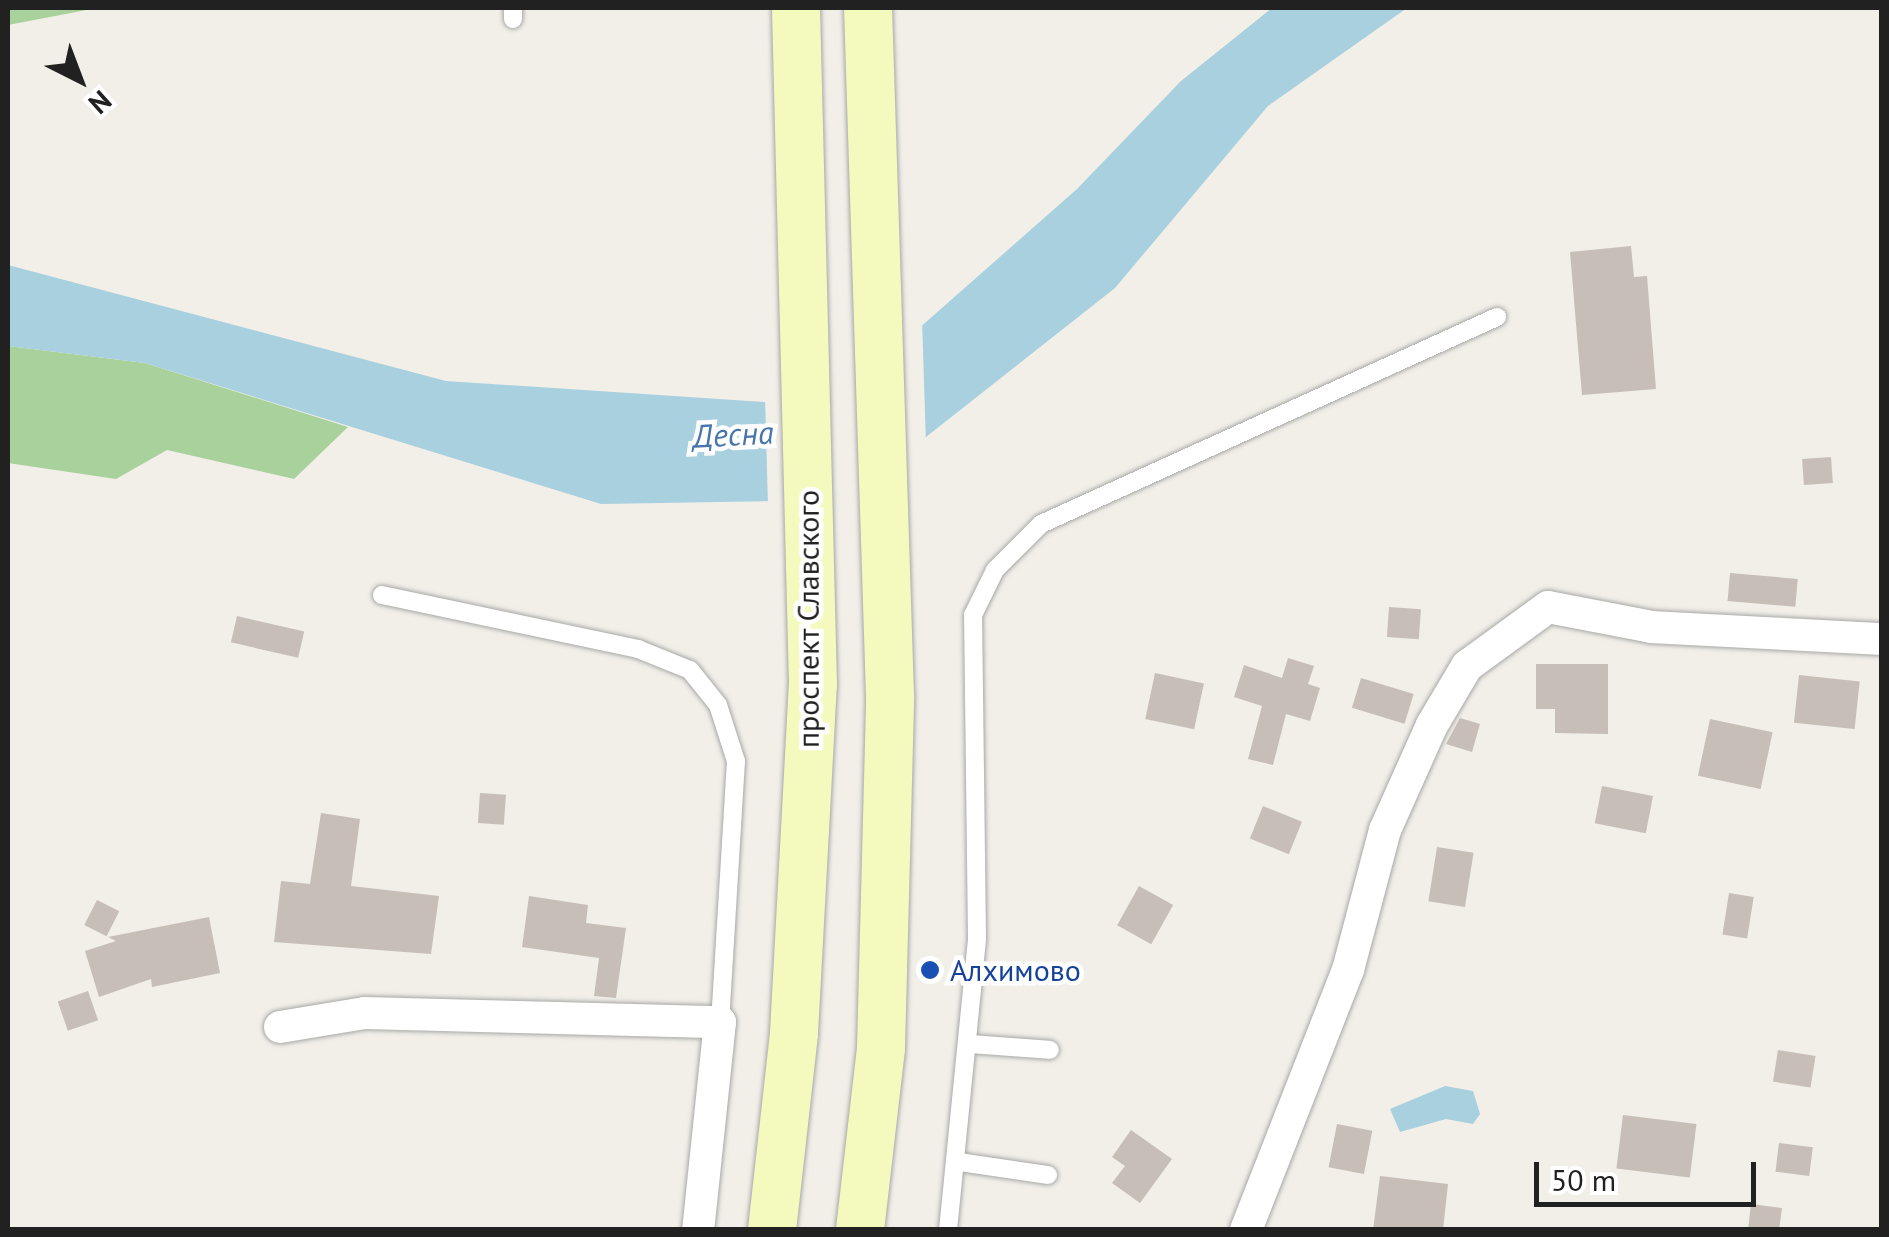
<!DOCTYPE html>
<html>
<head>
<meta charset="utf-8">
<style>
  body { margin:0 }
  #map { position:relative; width:1889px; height:1237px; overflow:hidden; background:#f1efe8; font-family:"PT Sans",sans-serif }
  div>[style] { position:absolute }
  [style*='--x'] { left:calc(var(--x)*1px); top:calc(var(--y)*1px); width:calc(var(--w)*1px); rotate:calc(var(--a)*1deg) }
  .forest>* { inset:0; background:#a9d19c }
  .water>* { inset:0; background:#a8d0df }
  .pier>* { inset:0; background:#f1efe8 }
  .building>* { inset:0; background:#c6beb7; transform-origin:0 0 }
  .roads { filter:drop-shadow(0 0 2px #a8a8a8) drop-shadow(0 0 2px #a8a8a8) }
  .service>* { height:18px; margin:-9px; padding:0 9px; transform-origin:9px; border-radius:9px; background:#fff }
  .minor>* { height:32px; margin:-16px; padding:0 16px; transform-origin:16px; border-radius:16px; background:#fff }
  .secondary>* { height:48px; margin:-24px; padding:0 24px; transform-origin:24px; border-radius:24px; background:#f4fabd }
  .dots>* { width:28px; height:28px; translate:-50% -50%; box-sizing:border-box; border:5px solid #fff; border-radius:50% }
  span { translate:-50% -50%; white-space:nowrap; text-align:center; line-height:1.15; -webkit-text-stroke:9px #fff; paint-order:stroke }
  .street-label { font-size:30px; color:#212121 }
  .transit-label { font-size:30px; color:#164399 }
  .left { translate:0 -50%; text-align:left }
  .water-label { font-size:32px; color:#4875ab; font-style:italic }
  .frame { position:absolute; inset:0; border:10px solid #212121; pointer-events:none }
  .north { position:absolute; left:30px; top:30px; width:100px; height:100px; -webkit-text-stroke:8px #fff; paint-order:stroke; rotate:138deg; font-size:28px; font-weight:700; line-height:40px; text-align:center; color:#212121 }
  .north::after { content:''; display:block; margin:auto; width:35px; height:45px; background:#212121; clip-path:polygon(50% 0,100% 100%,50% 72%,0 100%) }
  .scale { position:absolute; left:1534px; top:1162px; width:222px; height:45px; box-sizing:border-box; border:5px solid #212121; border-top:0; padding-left:12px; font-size:30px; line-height:35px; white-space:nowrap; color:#212121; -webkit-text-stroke:8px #fff; paint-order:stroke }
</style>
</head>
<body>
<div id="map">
  <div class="forest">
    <i style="clip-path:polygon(8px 8px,97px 8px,8px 25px)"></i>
    <i style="clip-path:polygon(8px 346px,145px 363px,348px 427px,294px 479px,167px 450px,116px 479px,8px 463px)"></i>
  </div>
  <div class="water">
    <i style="clip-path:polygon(1272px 8px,1407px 8px,1268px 106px,1115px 288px,846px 500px,601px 504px,145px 363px,8px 346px,8px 265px,446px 381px,779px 403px,909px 337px,1077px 189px,1181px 81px)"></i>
    <i style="clip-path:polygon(1445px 1086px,1473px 1091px,1480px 1114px,1473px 1124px,1446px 1119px,1400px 1132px,1390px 1109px)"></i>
  </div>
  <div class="pier">
    <i style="clip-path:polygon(922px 318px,926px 445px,847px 505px,768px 506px,765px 397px,778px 398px)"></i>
  </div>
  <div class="building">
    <i style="clip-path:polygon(1631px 246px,1634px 277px,1647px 276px,1656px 389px,1582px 395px,1570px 252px)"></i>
    <i style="left:1831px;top:457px;width:26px;height:29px;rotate:86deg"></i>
    <i style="left:1730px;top:573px;width:68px;height:28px;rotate:5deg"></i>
    <i style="left:1389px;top:607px;width:32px;height:30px;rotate:4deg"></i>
    <i style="left:237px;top:616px;width:69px;height:27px;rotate:13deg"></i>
    <i style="clip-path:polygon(1288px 658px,1314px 666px,1308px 684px,1320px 688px,1310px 721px,1286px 714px,1273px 765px,1248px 759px,1262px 706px,1234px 697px,1244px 665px,1282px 678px)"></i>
    <i style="clip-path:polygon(1536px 664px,1608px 664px,1608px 734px,1555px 733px,1555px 709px,1536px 709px)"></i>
    <i style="left:1155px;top:673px;width:50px;height:47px;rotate:12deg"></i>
    <i style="left:1799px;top:675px;width:61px;height:48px;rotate:6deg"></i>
    <i style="left:1361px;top:678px;width:55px;height:31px;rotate:17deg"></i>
    <i style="clip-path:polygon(1460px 718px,1480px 724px,1472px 752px,1446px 744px)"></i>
    <i style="left:1710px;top:719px;width:64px;height:58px;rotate:12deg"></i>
    <i style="left:1602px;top:786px;width:52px;height:38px;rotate:11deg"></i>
    <i style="left:480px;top:793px;width:26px;height:30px;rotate:4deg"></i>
    <i style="left:1263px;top:806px;width:42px;height:35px;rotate:22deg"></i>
    <i style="clip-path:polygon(321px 813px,360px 819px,351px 886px,439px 896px,431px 954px,274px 942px,281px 881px,310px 884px)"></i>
    <i style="left:1437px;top:847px;width:37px;height:55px;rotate:9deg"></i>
    <i style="left:1139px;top:886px;width:39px;height:45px;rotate:29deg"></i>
    <i style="left:1729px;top:893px;width:25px;height:42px;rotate:9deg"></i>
    <i style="clip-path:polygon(529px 896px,588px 905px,586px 923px,626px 928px,616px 998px,594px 996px,599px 958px,522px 947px)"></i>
    <i style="left:97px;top:900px;width:25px;height:28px;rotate:27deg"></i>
    <i style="clip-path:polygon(209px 917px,220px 973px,152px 987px,151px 979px,99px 997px,85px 951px,116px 941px,108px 937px)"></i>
    <i style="left:88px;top:991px;width:31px;height:32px;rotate:71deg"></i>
    <i style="left:1778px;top:1050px;width:38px;height:32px;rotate:9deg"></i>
    <i style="left:1623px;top:1115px;width:74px;height:54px;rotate:7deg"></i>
    <i style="left:1337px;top:1124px;width:36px;height:44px;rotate:11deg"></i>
    <i style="clip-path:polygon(1131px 1130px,1172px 1159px,1140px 1203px,1112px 1183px,1125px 1166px,1112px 1157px)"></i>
    <i style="left:1779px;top:1143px;width:34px;height:29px;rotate:7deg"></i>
    <i style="clip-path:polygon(1380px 1176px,1448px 1184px,1443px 1230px,1373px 1230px)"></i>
    <i style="clip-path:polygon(1751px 1204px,1782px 1208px,1779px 1230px,1748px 1230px)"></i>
  </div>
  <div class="roads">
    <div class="service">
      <i style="--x:513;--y:19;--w:11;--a:-90"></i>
      <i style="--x:382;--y:595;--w:262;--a:11.9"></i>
      <i style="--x:638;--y:649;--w:56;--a:22"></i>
      <i style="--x:690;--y:670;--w:45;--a:51.3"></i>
      <i style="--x:718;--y:705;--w:59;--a:72.2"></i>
      <i style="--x:736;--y:761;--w:261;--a:93.5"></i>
      <i style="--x:969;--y:1044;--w:81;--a:4.2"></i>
      <i style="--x:959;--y:1162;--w:90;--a:8.3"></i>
      <i style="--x:948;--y:1230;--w:293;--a:-84.3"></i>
      <i style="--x:977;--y:938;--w:323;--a:-90.7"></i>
      <i style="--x:973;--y:615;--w:50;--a:-63.9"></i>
      <i style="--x:995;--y:570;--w:65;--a:-45"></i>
      <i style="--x:1041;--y:524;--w:501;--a:-24.42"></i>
    </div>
    <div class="minor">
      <i style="--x:280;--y:1027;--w:86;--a:-9.4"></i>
      <i style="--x:365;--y:1013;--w:355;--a:1.5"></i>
      <i style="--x:720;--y:1022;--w:209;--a:96"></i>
      <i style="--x:1246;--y:1230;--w:279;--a:-68.6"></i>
      <i style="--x:1348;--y:970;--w:145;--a:-75.2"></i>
      <i style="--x:1385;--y:830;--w:115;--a:-65.9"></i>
      <i style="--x:1432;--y:725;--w:69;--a:-59.3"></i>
      <i style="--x:1467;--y:666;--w:100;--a:-36.1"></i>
      <i style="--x:1548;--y:607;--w:106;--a:10.9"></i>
      <i style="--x:1652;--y:627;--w:230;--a:3"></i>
    </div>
    <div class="secondary">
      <i style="--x:772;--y:1230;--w:198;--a:-83.6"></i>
      <i style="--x:794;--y:1033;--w:349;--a:-86.9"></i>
      <i style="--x:813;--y:685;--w:677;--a:-91.44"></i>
      <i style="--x:860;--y:1230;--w:183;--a:-83.4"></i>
      <i style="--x:881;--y:1048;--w:352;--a:-88.5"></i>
      <i style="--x:890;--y:696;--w:688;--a:-91.83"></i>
    </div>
  </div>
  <div class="dots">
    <i style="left:930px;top:970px;background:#1a4fb4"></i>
  </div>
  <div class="street-label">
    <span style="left:808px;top:619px;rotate:-90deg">проспект Славского</span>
  </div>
  <div class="transit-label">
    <span class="left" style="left:950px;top:970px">Алхимово</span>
  </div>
  <div class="water-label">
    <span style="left:733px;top:434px;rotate:-3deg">Десна</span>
  </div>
  <div class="frame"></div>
  <div class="north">N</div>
  <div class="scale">50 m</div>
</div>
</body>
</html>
